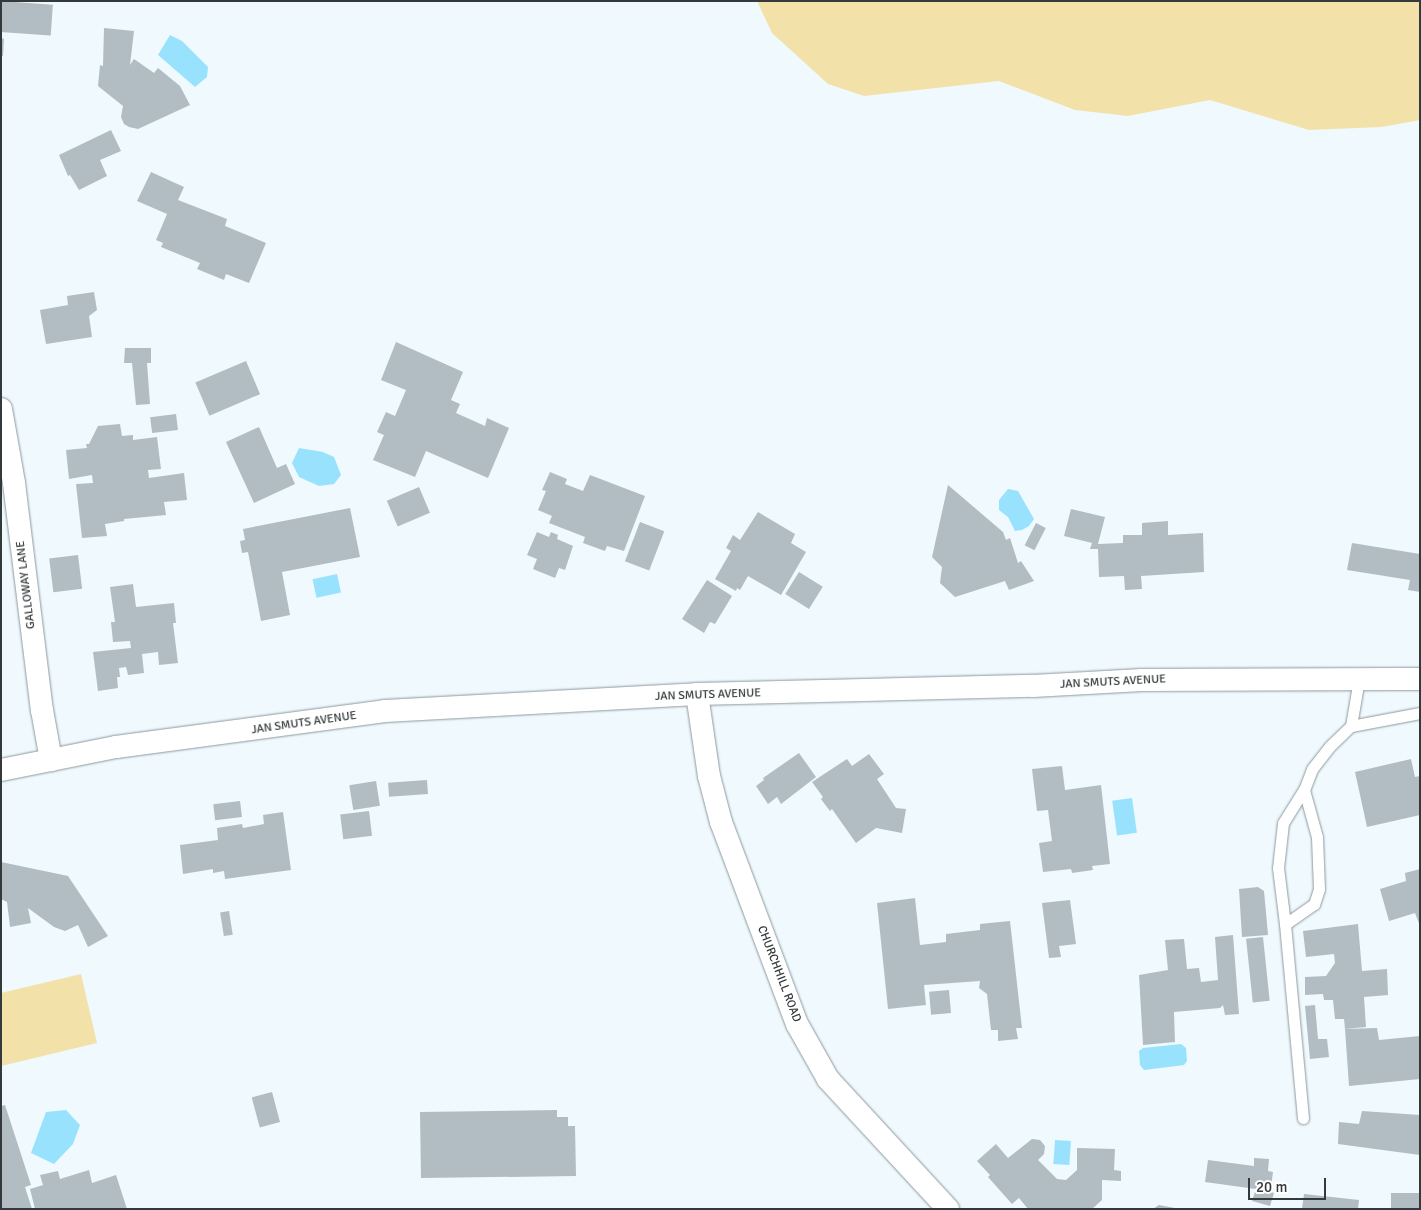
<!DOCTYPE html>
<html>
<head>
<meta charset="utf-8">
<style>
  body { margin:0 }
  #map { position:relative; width:1421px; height:1210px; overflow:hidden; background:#eff9fe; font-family:Signika,sans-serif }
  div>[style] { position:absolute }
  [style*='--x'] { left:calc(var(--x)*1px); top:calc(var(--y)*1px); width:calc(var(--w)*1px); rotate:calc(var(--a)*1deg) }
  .green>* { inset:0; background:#f2e2a9 }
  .water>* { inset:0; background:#98e2fe; transform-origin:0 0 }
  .building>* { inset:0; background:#b1bdc3; transform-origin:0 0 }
  .roads { filter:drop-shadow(0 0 1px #8d999e) drop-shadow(0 0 1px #8d999e) }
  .service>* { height:11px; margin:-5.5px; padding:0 5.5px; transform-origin:5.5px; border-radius:5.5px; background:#fff }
  .minor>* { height:22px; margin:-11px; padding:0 11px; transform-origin:11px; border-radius:11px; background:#fff }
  span { translate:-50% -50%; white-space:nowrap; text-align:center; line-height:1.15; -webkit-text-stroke:4px #fff; paint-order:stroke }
  .street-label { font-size:12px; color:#34393b }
  .frame { position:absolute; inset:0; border:2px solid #34393b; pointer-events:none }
  .scale { position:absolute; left:1248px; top:1178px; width:78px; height:22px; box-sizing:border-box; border:2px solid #34393b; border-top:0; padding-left:6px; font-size:15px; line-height:18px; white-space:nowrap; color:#34393b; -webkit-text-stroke:4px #fff; paint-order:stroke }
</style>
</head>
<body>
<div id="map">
  <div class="green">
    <i style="clip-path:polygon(757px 1px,1420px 1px,1420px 120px,1382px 127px,1309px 130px,1210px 100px,1128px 116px,1075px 110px,999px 81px,864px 96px,828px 84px,772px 33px)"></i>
    <i style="clip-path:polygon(81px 974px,97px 1043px,1px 1066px,1px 993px)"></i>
  </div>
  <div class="water">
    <i style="clip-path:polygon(170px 35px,182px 41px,208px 67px,207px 77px,195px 87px,158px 55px)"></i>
    <i style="clip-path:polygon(299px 448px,323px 452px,334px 457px,341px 475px,334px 484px,319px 486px,299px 477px,292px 463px)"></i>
    <i style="clip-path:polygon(1008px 489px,1018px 491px,1034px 519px,1029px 526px,1022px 530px,1015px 531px,1008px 517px,999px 510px,999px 500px)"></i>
    <i style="left:337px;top:574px;width:19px;height:25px;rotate:78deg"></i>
    <i style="left:1132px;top:798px;width:35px;height:20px;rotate:82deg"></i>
    <i style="clip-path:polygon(1181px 1044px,1186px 1048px,1187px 1061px,1184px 1065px,1144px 1070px,1140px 1065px,1139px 1051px,1143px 1048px)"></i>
    <i style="clip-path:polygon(66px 1110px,80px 1125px,73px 1144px,54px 1164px,31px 1153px,46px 1112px)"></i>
    <i style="left:1055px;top:1140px;width:16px;height:24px;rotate:4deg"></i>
  </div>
  <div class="building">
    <i style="left:1px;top:1px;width:52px;height:31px;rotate:4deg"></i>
    <i style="clip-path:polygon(104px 28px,134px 31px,130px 65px,134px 59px,154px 73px,158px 68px,180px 86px,190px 105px,138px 129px,129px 127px,124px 124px,121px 117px,123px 106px,98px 86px,100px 65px,103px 66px)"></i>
    <i style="clip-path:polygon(1px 38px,4px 39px,3px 56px,1px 56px)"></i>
    <i style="clip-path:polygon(111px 130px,121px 151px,100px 160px,107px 176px,79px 190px,70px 175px,68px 176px,59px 155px)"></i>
    <i style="clip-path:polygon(151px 172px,184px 187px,178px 200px,227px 219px,225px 226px,266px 243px,249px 283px,226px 274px,224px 280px,197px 269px,200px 263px,161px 247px,163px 243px,156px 240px,167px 214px,137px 201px)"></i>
    <i style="clip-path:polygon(94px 292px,97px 310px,89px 316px,92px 337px,46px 344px,40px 310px,68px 305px,67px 296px)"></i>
    <i style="clip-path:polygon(396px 342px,463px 372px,451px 400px,460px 404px,456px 413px,485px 426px,487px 418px,509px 428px,488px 478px,426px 451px,415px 477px,373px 460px,384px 435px,377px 432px,386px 412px,395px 416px,406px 390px,381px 380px)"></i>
    <i style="clip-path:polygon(125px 348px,151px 348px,151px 363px,147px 363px,150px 404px,136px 405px,132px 363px,124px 363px)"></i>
    <i style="left:246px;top:361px;width:36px;height:55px;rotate:67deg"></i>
    <i style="left:176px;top:414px;width:16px;height:26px;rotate:83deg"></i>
    <i style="clip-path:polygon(120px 424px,122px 436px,133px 435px,133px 440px,157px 437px,161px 469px,148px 470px,149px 478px,184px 473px,187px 500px,164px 502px,166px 515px,124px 519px,124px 521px,105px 524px,107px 536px,82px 538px,76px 484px,93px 483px,92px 475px,69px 479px,66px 450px,87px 448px,86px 444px,89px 444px,98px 426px)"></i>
    <i style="clip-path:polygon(259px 427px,277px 468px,286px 464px,295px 484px,254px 503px,226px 442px)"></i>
    <i style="clip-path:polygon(550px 472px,567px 479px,565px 484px,583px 491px,590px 475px,645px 496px,624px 551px,607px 546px,605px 551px,583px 543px,585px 537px,549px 523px,552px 516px,538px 510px,546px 491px,542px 490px)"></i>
    <i style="clip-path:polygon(948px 485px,1003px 532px,1006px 540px,1010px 538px,1018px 563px,1021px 561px,1034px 581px,1009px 590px,1005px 581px,955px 597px,940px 583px,942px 567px,932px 557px)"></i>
    <i style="left:419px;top:487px;width:28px;height:35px;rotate:67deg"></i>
    <i style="clip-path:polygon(350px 508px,360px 557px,282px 572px,290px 615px,261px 621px,248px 552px,242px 553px,240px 541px,245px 540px,243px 529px)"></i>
    <i style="clip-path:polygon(1071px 509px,1105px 517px,1098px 544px,1123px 543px,1123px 535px,1142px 535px,1142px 523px,1168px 521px,1168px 535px,1203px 533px,1204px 572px,1141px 576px,1142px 589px,1125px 590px,1124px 576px,1099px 577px,1098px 549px,1090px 549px,1092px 543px,1064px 536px)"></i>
    <i style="clip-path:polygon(758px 512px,795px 534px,791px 543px,806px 552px,781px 595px,748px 576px,740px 590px,737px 588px,736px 591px,715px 579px,731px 551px,726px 548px,733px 535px,740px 540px)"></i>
    <i style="left:640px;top:522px;width:26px;height:42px;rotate:21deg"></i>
    <i style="left:1036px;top:523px;width:11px;height:25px;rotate:27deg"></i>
    <i style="clip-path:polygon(537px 532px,549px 537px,551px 532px,558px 535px,557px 539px,573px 546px,565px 570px,559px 568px,555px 578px,533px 569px,537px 559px,527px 555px)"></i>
    <i style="clip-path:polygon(1352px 543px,1420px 554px,1420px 592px,1408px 590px,1410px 580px,1347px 570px)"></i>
    <i style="left:78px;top:555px;width:34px;height:29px;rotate:83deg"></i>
    <i style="left:799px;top:572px;width:28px;height:26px;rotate:32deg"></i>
    <i style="clip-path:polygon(707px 580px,732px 596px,715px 624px,710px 622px,704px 633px,682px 619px)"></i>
    <i style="clip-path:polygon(133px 584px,136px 607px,174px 603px,176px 623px,173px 623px,178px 663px,159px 665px,158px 652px,142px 654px,144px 673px,128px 675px,126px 667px,119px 668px,120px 677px,117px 677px,118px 688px,98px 691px,93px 652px,131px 648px,130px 641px,113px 642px,111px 622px,115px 622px,110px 587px)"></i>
    <i style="clip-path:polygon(799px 753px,816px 777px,781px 804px,777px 797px,768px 804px,756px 786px,764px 780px,763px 778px)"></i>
    <i style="clip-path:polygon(869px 754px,884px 774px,877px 779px,896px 808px,906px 809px,902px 833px,876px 828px,856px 843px,832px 809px,830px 811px,821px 799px,823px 797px,812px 782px,847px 759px,852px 766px)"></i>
    <i style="clip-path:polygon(1411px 759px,1415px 777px,1420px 776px,1420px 815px,1367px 827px,1355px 772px)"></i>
    <i style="clip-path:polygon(1062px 766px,1065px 790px,1101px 785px,1110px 864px,1092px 866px,1093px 870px,1072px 873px,1071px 869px,1043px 872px,1039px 843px,1052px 841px,1048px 810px,1037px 811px,1032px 769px)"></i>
    <i style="left:427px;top:780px;width:14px;height:39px;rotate:86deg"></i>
    <i style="left:376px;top:781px;width:25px;height:27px;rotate:81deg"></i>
    <i style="left:240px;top:801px;width:16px;height:27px;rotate:83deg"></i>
    <i style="left:369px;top:811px;width:25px;height:29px;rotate:83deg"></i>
    <i style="clip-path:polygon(283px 812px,291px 870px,225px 879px,224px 871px,213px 873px,213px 869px,183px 874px,180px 845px,218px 840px,217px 828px,242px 824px,243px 828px,264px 824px,263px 815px)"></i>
    <i style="clip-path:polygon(1px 862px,68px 876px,108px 936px,88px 947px,78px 925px,65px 931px,54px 927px,28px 908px,31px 923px,10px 927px,7px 902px,1px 899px)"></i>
    <i style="clip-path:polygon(1420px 869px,1420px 926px,1415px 913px,1389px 921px,1380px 889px,1406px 881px,1405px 873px)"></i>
    <i style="clip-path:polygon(1258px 887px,1264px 891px,1268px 935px,1242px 937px,1239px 889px)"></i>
    <i style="clip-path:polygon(915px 898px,920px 945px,946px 942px,946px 934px,980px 930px,980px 924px,1010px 921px,1022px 1028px,1016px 1028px,1018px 1039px,998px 1041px,998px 1030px,991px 1030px,987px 994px,979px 988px,980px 981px,924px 985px,926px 1005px,888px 1009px,877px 903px)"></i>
    <i style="clip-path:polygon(1070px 900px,1076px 944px,1059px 946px,1061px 957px,1049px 958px,1042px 903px)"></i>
    <i style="left:229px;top:911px;width:24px;height:9px;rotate:81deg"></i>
    <i style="clip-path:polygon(1358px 924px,1362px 971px,1387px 969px,1388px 995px,1364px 997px,1366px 1027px,1345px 1029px,1344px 1019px,1335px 1019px,1333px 1000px,1324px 1000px,1323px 994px,1305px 995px,1305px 977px,1326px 976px,1335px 963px,1334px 954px,1306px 957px,1303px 931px)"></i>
    <i style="clip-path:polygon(1233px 935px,1239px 1014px,1225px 1015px,1223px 1005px,1220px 1008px,1174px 1012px,1175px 1042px,1143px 1045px,1139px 975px,1168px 970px,1165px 940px,1184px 939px,1187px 969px,1199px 968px,1201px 982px,1218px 980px,1215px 937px)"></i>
    <i style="left:1263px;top:937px;width:64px;height:17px;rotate:84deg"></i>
    <i style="left:949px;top:990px;width:23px;height:20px;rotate:85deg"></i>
    <i style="clip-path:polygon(1315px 1005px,1318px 1039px,1327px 1039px,1329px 1057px,1310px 1059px,1305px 1006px)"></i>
    <i style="clip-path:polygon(1377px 1028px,1379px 1040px,1420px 1036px,1420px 1079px,1349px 1086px,1345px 1029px)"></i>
    <i style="left:272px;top:1092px;width:31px;height:21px;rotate:75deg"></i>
    <i style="clip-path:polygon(5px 1105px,31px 1185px,25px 1187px,32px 1209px,1px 1209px,1px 1106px)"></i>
    <i style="clip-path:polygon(557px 1110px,557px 1117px,568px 1117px,568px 1126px,575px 1126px,576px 1176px,421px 1178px,420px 1112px)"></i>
    <i style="clip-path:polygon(1362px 1111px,1420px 1115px,1420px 1155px,1338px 1144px,1339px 1122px,1359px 1124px)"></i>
    <i style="clip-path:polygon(1032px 1139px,1040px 1140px,1045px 1146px,1044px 1154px,1038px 1160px,1057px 1179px,1066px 1180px,1077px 1170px,1077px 1148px,1115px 1149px,1114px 1170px,1121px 1171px,1121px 1181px,1102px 1180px,1102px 1200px,1092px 1209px,1028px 1209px,1019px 1198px,1012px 1204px,988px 1177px,990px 1175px,977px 1161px,996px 1144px,1008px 1158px)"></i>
    <i style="clip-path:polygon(1254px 1158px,1269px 1159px,1268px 1171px,1273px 1172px,1271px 1187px,1260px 1185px,1259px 1188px,1274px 1193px,1270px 1206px,1252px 1201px,1256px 1189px,1205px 1182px,1208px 1160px,1254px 1166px)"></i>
    <i style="clip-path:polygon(89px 1170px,92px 1183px,116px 1175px,127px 1209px,35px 1209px,30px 1189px,43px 1185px,40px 1175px,58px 1171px,60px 1179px)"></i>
    <i style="left:1391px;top:1193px;width:29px;height:16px"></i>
    <i style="clip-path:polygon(1304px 1194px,1359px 1200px,1358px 1209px,1302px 1209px)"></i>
    <i style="clip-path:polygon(1159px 1205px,1175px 1208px,1175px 1209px,1153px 1209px)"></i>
  </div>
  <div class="roads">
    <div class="service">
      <i style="--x:1359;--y:679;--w:48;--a:99.7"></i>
      <i style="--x:1351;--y:726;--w:70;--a:-10.7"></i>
      <i style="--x:1304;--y:790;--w:49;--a:74.5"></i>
      <i style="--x:1317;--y:837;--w:52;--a:87.8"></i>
      <i style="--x:1319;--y:889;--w:16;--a:108"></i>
      <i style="--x:1314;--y:904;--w:35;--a:145"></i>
      <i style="--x:1285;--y:924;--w:56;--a:-97.1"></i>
      <i style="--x:1278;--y:868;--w:45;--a:-83.7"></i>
      <i style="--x:1283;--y:823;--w:39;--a:-58"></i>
      <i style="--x:1304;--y:790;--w:22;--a:-69"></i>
      <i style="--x:1312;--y:769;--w:29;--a:-52"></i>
      <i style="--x:1330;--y:746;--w:29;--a:-44"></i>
      <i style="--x:1285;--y:924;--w:195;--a:84.7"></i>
    </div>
    <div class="minor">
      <i style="--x:1;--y:409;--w:75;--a:80"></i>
      <i style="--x:14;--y:483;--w:229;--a:83"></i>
      <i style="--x:42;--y:710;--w:51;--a:79.8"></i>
      <i style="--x:697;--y:694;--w:83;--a:81.7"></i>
      <i style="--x:709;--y:776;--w:48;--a:75.4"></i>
      <i style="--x:721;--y:822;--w:216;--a:69.4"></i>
      <i style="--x:797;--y:1024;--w:63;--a:60.6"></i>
      <i style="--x:828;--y:1079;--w:177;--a:47.3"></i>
      <i style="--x:1;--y:770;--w:117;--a:-11.3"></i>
      <i style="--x:116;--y:747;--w:271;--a:-7.6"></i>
      <i style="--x:385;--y:711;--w:312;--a:-3.1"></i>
      <i style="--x:697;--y:694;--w:336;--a:-1.4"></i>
      <i style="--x:1033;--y:686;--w:109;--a:-3.2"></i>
      <i style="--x:1142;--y:680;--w:278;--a:-0.2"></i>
    </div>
  </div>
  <div class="street-label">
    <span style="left:26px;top:585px;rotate:-97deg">GALLOWAY LANE</span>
    <span style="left:1113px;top:682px;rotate:-3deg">JAN SMUTS AVENUE</span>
    <span style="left:708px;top:695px;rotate:-2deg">JAN SMUTS AVENUE</span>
    <span style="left:304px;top:723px;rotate:-8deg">JAN SMUTS AVENUE</span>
    <span style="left:779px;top:974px;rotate:69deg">CHURCHHILL ROAD</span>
  </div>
  <div class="frame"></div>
  <div class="scale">20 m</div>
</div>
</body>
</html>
